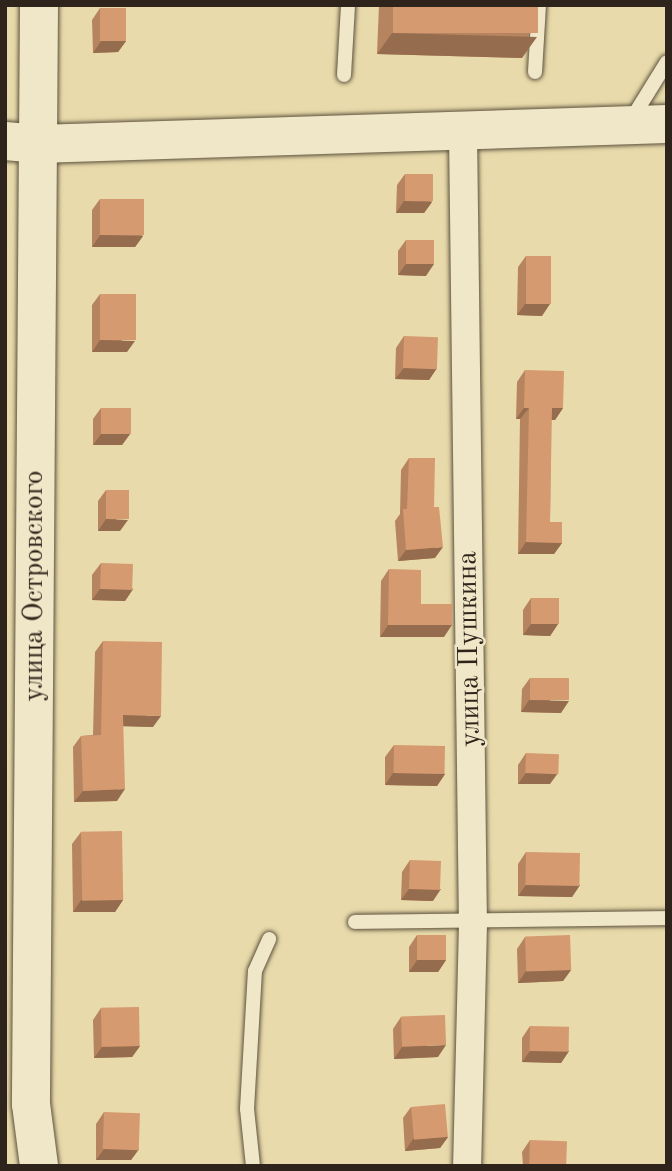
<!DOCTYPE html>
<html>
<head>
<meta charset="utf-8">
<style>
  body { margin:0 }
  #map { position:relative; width:672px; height:1171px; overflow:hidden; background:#e8daaa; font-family:"Old Standard TT",serif }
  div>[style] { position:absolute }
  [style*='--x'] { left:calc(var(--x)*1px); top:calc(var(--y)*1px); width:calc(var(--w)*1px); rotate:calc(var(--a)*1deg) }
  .roads { filter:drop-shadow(0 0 2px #5d523f) drop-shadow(0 0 2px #5d523f) }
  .lane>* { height:14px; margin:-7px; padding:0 7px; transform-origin:7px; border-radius:7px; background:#f0e7c8 }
  .street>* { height:28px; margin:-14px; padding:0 14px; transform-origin:14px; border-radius:14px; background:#f0e7c8 }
  .secondary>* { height:38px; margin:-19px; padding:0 19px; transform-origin:19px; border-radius:19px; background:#f0e7c8 }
  .wall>* { inset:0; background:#b78460 }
  .shaded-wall>* { inset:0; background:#956c4e }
  .building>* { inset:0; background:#d59a70; transform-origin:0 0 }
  span { translate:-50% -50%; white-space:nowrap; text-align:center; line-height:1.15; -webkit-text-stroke:5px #f0e7c8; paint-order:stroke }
  .street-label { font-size:28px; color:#2f241b }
  .frame { position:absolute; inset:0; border:7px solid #2f241b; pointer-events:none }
</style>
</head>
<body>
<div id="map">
  <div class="roads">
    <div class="lane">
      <i style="--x:535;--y:72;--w:67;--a:-86.6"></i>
      <i style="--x:344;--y:75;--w:70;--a:-86.7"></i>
      <i style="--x:631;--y:120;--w:68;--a:-58.2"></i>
      <i style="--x:355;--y:922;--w:312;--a:-0.7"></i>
      <i style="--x:253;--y:1166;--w:57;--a:-96"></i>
      <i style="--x:247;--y:1109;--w:138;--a:-86.7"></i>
      <i style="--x:255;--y:971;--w:35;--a:-66"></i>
    </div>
    <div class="street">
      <i style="--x:463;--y:132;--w:792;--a:89.28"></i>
      <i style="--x:473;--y:924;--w:242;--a:91.4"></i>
    </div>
    <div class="secondary">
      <i style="--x:39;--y:5;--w:1099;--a:90.42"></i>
      <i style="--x:31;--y:1104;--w:63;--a:82.6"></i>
      <i style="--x:5;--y:141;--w:33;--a:5"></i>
      <i style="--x:38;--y:144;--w:629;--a:-1.82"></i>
    </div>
  </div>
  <div class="wall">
    <i style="clip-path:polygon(379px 5px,538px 5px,522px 58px,377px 54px)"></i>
    <i style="clip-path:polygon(100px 8px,126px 41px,118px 52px,93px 53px,92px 20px)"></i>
    <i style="clip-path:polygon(405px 174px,432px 202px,424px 213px,396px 213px,397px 185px)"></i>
    <i style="clip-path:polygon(100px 199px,143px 236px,135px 247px,92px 247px,92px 210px)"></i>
    <i style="clip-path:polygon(406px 240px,426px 276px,398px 275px,398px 251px)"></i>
    <i style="clip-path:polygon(526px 256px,542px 316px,517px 315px,518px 267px)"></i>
    <i style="clip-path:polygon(100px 294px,127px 352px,92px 352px,92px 305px)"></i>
    <i style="clip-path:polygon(404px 336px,437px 368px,429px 380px,395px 379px,396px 348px)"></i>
    <i style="clip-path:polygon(525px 370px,563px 408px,555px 420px,551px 420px,550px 522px,562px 543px,554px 554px,518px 554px,520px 419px,516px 419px,517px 382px)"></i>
    <i style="clip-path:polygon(101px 408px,130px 434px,122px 445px,93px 445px,93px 419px)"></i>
    <i style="clip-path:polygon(409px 458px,434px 507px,435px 558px,398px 561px,395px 521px,400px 514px,401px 470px)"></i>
    <i style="clip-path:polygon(106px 490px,120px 531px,98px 531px,98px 501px)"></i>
    <i style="clip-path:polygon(101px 563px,133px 589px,125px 601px,92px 600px,92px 575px)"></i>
    <i style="clip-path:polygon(389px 569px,421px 604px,444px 637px,380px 637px,381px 581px)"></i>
    <i style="clip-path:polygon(531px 598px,558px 624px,550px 636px,523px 635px,523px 610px)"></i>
    <i style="clip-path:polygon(103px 641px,153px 727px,123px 726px,117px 801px,74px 802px,73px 747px,81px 736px,93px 735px,95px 652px)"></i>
    <i style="clip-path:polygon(530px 678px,561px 713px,521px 712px,522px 689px)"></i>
    <i style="clip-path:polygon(394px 745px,445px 774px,437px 786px,385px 785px,385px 757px)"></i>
    <i style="clip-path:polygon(526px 753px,550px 784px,518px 784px,518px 765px)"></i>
    <i style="clip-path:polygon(81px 832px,123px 900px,115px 912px,73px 912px,72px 844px)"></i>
    <i style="clip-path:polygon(526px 852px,580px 885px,572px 897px,518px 896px,518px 864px)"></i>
    <i style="clip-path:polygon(410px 860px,433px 901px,401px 900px,402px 872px)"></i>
    <i style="clip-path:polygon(417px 935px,446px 960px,438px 972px,409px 972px,409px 947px)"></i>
    <i style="clip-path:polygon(525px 937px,571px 970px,563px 981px,518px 983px,517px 949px)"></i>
    <i style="clip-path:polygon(101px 1008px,140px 1046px,132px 1057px,94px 1058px,93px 1020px)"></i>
    <i style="clip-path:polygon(401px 1017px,438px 1057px,394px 1059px,393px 1029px)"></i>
    <i style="clip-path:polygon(530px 1026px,569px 1051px,561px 1063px,522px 1062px,522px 1038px)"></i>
    <i style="clip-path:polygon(411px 1107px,448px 1137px,440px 1148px,405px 1151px,403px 1118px)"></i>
    <i style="clip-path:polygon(104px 1112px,139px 1149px,131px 1160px,96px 1160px,96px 1124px)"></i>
    <i style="clip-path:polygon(530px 1140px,567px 1166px,523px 1166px,522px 1152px)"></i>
  </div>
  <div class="shaded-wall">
    <i style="clip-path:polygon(392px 33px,537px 37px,522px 58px,377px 54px)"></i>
    <i style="clip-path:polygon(101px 41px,126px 41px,118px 52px,93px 53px)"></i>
    <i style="clip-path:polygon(404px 201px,432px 202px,424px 213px,396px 213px)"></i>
    <i style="clip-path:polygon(100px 235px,143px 236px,135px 247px,92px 247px)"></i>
    <i style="clip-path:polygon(406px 264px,434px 264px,426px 276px,398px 275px)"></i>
    <i style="clip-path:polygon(525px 304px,550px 304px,542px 316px,517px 315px)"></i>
    <i style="clip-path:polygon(100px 340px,135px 341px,127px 352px,92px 352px)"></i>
    <i style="clip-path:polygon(404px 368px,437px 368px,429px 380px,395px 379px)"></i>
    <i style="clip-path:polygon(524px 408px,529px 408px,520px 419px,516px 419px)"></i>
    <i style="clip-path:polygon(552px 408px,563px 408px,555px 420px,544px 420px)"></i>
    <i style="clip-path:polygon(101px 434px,130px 434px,122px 445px,93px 445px)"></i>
    <i style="clip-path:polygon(106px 519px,128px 520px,120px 531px,98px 531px)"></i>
    <i style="clip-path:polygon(526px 542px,562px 543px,554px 554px,518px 554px)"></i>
    <i style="clip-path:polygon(443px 547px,435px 558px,398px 561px,406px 550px)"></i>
    <i style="clip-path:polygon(100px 589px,133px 589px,125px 601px,92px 600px)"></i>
    <i style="clip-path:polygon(531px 624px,558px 624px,550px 636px,523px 635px)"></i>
    <i style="clip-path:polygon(388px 625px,452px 625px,444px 637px,380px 637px)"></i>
    <i style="clip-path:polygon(529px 700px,569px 701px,561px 713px,521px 712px)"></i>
    <i style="clip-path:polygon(123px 715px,161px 716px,153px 727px,115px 726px)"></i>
    <i style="clip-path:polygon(393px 773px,445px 774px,437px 786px,385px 785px)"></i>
    <i style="clip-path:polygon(526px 773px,558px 773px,550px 784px,518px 784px)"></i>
    <i style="clip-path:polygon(125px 789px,117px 801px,74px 802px,83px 791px)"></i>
    <i style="clip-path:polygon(526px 885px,580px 885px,572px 897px,518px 896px)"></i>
    <i style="clip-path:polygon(409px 889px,441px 889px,433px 901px,401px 900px)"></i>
    <i style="clip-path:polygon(81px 900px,123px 900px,115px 912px,73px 912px)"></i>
    <i style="clip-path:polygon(417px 960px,446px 960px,438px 972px,409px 972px)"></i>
    <i style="clip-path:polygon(571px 970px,563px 981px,518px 983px,526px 971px)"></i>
    <i style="clip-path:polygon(446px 1045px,438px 1057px,394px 1059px,402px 1047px)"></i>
    <i style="clip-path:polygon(140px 1046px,132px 1057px,94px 1058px,102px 1047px)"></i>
    <i style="clip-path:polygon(530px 1051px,569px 1051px,561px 1063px,522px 1062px)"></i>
    <i style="clip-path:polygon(448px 1137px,440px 1148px,405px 1151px,413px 1139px)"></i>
    <i style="clip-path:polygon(104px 1149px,139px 1149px,131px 1160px,96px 1160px)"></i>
  </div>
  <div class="building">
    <i style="left:393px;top:5px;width:145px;height:28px"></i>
    <i style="left:100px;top:8px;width:26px;height:33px"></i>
    <i style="left:405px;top:174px;width:28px;height:27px"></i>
    <i style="left:100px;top:199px;width:44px;height:36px"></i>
    <i style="left:406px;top:240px;width:28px;height:24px"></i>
    <i style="left:526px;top:256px;width:25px;height:48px"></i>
    <i style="left:100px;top:294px;width:36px;height:46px"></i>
    <i style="left:404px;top:336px;width:34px;height:32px;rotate:2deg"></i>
    <i style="clip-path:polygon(525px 370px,564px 371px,563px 408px,552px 408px,550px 522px,562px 522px,562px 543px,526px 542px,529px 408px,524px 408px)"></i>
    <i style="left:101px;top:408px;width:30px;height:26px"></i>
    <i style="clip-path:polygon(409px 458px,435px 458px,434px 507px,439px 507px,443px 547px,406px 550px,403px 509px,407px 509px)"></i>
    <i style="left:106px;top:490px;width:23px;height:29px"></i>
    <i style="left:101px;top:563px;width:32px;height:26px;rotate:2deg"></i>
    <i style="clip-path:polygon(389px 569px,421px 570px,421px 604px,452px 604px,452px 625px,388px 625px)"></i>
    <i style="left:531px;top:598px;width:28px;height:26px"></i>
    <i style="clip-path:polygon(103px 641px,162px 642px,161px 716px,123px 715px,125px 789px,83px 791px,81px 736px,101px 735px)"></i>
    <i style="left:530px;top:678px;width:39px;height:22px"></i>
    <i style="left:394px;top:745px;width:51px;height:28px;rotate:1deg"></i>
    <i style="left:526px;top:753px;width:33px;height:20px;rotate:2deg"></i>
    <i style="left:122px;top:831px;width:69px;height:41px;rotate:89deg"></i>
    <i style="left:526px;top:852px;width:54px;height:33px;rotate:1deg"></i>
    <i style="left:410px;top:860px;width:31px;height:29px;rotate:2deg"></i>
    <i style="left:417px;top:935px;width:29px;height:25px"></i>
    <i style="left:570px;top:935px;width:35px;height:45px;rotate:88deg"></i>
    <i style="left:139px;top:1007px;width:39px;height:38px;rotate:89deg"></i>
    <i style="left:445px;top:1015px;width:30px;height:44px;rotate:88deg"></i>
    <i style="left:530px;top:1026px;width:39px;height:25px;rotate:1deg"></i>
    <i style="left:445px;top:1104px;width:33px;height:34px;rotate:85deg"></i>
    <i style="left:104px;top:1112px;width:36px;height:37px;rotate:2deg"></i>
    <i style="left:530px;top:1140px;width:37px;height:26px;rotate:2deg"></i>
  </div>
  <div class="street-label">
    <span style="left:35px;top:586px;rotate:-90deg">улица Островского</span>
    <span style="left:470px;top:649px;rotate:-91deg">улица Пушкина</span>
  </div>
  <div class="frame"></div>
</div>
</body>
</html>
